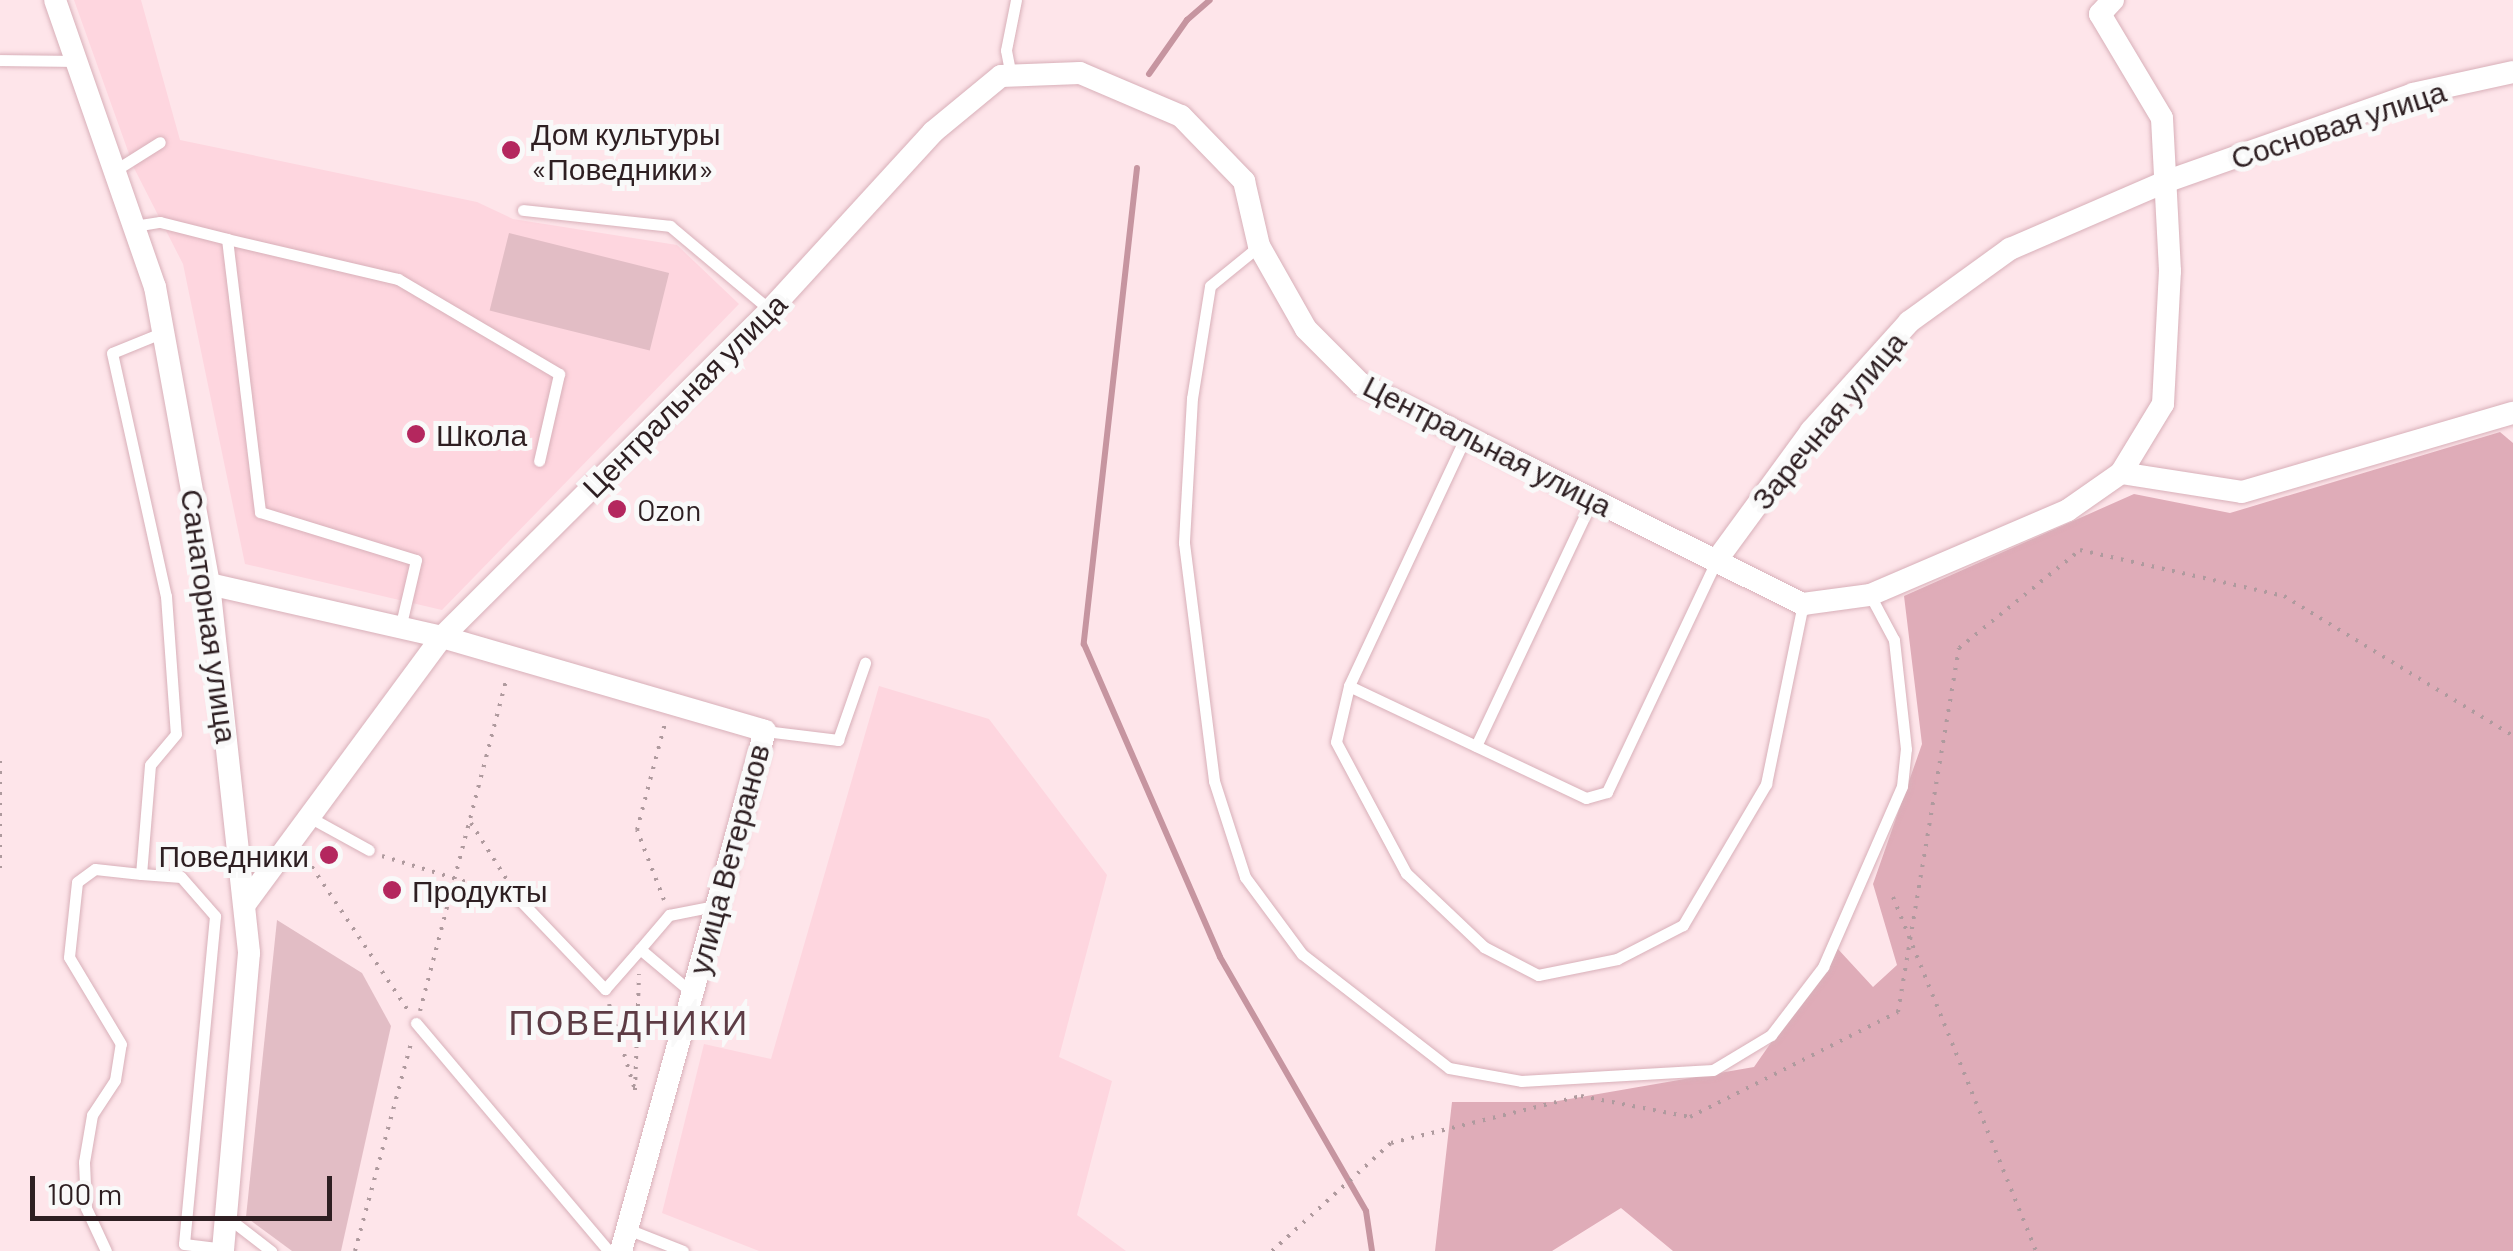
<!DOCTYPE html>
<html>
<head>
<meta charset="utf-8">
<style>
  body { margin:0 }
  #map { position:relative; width:2513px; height:1251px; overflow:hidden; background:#fee5ea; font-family:Barlow,sans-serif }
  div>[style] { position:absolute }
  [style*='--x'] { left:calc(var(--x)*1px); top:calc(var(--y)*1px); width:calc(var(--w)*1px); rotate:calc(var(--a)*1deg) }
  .built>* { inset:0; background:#fed6df }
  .green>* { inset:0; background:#e2bdc5; transform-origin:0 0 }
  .forest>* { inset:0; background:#dfacb8 }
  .stream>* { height:6px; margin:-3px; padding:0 3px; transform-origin:3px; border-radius:3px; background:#c695a0 }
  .path>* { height:4px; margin-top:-2px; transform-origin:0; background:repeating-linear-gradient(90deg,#af9a9e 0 2.5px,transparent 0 10.5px) }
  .roads { filter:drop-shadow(0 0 2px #d8b0b9) drop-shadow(0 0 2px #d8b0b9) }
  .service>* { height:11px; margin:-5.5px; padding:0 5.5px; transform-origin:5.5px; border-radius:5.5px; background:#fff }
  .minor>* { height:22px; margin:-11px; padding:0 11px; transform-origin:11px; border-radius:11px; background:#fff }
  .dots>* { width:28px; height:28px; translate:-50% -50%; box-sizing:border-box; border:5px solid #f9f9f9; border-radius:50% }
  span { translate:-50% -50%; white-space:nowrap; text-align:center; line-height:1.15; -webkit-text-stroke:10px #f9f9f9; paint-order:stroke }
  .street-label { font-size:30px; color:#2e1f22 }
  .poi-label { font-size:30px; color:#2e1f22 }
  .left { translate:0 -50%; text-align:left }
  .right { translate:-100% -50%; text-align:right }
  .quarter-label { font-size:35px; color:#5d3c45; letter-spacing:2.5px }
  .scale { position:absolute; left:30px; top:1176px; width:302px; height:45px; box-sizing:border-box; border:5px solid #2e1f22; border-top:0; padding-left:12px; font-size:30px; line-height:35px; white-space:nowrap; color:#2e1f22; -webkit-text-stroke:8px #f9f9f9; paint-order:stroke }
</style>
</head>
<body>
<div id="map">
  <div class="built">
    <i style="clip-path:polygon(74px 0,141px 0,180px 140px,477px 202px,513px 219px,677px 245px,739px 304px,442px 610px,245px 564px,183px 264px,134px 168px)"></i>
    <i style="clip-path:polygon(879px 686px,989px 719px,1107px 875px,1059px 1057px,1112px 1081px,1077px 1215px,1126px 1251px,759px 1251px,662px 1213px,704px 1044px,771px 1059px)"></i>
  </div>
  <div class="green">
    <i style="left:509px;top:233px;width:165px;height:80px;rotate:14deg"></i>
    <i style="clip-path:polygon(277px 920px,362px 973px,391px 1026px,341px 1251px,292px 1251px,246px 1217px)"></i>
  </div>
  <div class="forest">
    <i style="clip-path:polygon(2500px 432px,2513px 443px,2513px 1251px,1673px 1251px,1621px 1208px,1552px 1251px,1435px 1251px,1452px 1102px,1552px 1102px,1754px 1067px,1837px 948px,1873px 987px,1897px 965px,1873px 884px,1922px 744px,1904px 596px,2134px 494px,2230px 513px)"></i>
  </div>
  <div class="stream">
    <i style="--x:1149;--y:74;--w:66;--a:-54.9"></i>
    <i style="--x:1187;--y:20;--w:30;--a:-41"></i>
    <i style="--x:1137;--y:168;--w:479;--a:96.4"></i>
    <i style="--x:1084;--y:644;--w:341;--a:66.5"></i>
    <i style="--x:1220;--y:957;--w:293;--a:60.1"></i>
    <i style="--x:1366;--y:1211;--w:40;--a:81.5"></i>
  </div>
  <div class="path">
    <i style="--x:0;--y:761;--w:115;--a:90"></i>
    <i style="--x:471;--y:823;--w:71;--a:57.7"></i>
    <i style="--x:382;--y:856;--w:126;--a:17.1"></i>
    <i style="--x:306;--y:858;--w:185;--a:56.2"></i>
    <i style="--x:1893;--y:897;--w:382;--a:68"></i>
    <i style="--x:664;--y:900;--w:75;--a:-111.1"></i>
    <i style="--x:637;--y:830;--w:111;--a:-75.3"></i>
    <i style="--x:609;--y:1004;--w:90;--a:73.2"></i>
    <i style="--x:635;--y:1090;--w:116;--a:-88"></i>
    <i style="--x:420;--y:1011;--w:344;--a:-75.4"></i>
    <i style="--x:355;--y:1251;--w:219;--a:-74.9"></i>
    <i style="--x:1272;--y:1251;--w:161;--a:-42.2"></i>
    <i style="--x:1391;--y:1143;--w:196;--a:-13.9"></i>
    <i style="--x:1581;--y:1096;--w:111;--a:10.9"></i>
    <i style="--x:1690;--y:1117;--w:233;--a:-26.8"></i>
    <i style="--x:1898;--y:1012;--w:369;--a:-80.5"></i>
    <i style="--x:1959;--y:648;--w:156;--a:-39"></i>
    <i style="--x:2080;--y:550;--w:209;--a:12.7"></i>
    <i style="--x:2284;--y:596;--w:268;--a:31.4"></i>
  </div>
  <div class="roads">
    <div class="service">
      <i style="--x:0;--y:60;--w:73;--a:0.8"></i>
      <i style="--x:1011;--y:76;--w:26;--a:-101"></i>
      <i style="--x:1006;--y:50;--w:51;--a:-78.7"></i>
      <i style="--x:114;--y:171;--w:54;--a:-32.2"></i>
      <i style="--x:523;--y:210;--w:148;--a:6.2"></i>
      <i style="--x:670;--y:226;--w:131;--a:40"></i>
      <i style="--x:134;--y:226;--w:26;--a:-9"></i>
      <i style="--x:160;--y:222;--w:69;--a:14.2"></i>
      <i style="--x:227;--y:239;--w:275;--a:83.1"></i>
      <i style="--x:260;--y:512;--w:163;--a:17.1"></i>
      <i style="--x:416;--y:560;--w:70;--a:103.2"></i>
      <i style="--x:227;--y:239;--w:176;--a:13.2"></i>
      <i style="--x:398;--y:279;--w:187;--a:30.5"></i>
      <i style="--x:559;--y:374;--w:89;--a:102.9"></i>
      <i style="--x:1259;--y:246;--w:63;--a:140.8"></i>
      <i style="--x:1210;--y:286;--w:113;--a:99.1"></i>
      <i style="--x:1192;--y:398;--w:145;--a:93.2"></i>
      <i style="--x:1184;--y:543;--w:240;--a:82.8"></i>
      <i style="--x:1214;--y:781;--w:101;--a:72.1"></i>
      <i style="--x:1245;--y:877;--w:96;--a:53.5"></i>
      <i style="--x:1302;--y:954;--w:186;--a:37.8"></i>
      <i style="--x:1449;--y:1068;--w:73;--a:10.2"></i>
      <i style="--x:1521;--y:1081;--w:192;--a:-3.3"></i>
      <i style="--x:1713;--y:1070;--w:68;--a:-31.1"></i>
      <i style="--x:1771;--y:1035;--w:86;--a:-52.6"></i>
      <i style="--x:1823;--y:967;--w:197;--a:-66.4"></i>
      <i style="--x:1902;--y:786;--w:37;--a:-84"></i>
      <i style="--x:1906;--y:749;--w:110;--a:-96.3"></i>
      <i style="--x:1894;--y:640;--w:51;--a:-118.1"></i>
      <i style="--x:166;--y:331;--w:58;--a:157.8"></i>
      <i style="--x:112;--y:353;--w:249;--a:77.5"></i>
      <i style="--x:166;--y:596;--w:138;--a:85.9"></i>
      <i style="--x:176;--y:734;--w:40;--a:130"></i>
      <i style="--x:150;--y:765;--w:109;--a:94.7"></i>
      <i style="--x:141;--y:874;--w:40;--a:4.3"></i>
      <i style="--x:181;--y:877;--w:52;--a:48.9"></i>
      <i style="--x:215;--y:916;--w:329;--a:95.4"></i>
      <i style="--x:184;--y:1244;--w:39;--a:7"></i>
      <i style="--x:1466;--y:436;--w:276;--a:115.1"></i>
      <i style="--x:1349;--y:686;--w:57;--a:103.1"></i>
      <i style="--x:1336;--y:742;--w:149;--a:61.9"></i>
      <i style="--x:1406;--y:873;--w:108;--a:43.5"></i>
      <i style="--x:1484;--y:947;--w:61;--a:27.4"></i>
      <i style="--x:1538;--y:975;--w:81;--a:-11.4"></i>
      <i style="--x:1617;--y:959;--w:74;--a:-27.3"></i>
      <i style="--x:1683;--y:925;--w:164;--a:-59.5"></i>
      <i style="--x:1766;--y:784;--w:184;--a:-78.4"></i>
      <i style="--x:1349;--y:686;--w:262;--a:25.3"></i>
      <i style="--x:1586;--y:798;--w:22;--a:-16"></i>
      <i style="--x:1607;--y:792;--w:255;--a:-64.7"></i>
      <i style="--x:765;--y:731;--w:74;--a:7"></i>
      <i style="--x:838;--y:740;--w:82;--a:-70.7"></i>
      <i style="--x:1476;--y:746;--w:273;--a:-64.7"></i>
      <i style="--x:311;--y:818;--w:66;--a:28.9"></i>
      <i style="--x:516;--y:896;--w:129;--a:46.3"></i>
      <i style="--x:605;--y:989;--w:53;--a:-48.8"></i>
      <i style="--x:640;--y:949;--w:67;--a:40.1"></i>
      <i style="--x:640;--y:949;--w:45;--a:-49.5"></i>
      <i style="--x:669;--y:915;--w:47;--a:-11.1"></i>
      <i style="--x:416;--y:1023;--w:299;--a:49.8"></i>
      <i style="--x:227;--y:1217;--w:56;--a:37.7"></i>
      <i style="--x:627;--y:1229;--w:60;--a:21.4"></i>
      <i style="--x:106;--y:1251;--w:47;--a:-114.9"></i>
      <i style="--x:86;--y:1208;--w:46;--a:-92.5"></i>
      <i style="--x:84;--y:1162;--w:48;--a:-80.3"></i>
      <i style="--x:92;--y:1115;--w:42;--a:-56.7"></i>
      <i style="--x:115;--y:1080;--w:36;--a:-81"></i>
      <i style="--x:121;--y:1044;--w:101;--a:-120.9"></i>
      <i style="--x:69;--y:957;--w:75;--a:-83.9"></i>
      <i style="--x:77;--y:882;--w:22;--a:-36"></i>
      <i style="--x:95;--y:869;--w:46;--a:6.2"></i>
    </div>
    <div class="minor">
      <i style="--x:55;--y:0;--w:304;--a:70.8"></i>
      <i style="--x:155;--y:287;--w:302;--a:79.7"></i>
      <i style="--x:209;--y:584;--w:371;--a:83.8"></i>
      <i style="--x:249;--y:953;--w:299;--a:95"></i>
      <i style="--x:2121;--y:473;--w:122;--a:8.9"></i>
      <i style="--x:2242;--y:492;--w:282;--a:-16.3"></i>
      <i style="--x:1716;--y:561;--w:161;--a:-53.8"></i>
      <i style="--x:1811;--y:431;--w:147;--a:-48"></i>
      <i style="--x:1909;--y:322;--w:125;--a:-35.9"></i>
      <i style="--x:2010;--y:249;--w:169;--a:-23.4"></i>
      <i style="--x:2165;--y:182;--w:263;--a:-19.5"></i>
      <i style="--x:2413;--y:94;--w:102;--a:-12.4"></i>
      <i style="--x:209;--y:584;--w:239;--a:12.8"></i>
      <i style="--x:442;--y:637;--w:336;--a:16.2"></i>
      <i style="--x:765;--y:731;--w:540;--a:105.48"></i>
      <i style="--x:245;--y:904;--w:332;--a:-53.6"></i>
      <i style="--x:442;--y:637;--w:463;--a:-44.9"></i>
      <i style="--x:770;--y:310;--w:241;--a:-47.5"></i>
      <i style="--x:933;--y:132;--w:88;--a:-39.5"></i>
      <i style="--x:1001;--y:76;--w:79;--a:-2.2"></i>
      <i style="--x:1080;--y:73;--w:110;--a:23.1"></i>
      <i style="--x:1181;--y:116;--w:91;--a:45.9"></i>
      <i style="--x:1244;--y:181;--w:67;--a:77"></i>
      <i style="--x:1259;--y:246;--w:95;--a:60.5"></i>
      <i style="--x:1306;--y:329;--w:78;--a:45"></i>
      <i style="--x:1361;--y:384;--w:494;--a:26.5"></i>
      <i style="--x:1803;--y:604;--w:68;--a:-7.7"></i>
      <i style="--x:1870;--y:595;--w:215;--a:-23.2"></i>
      <i style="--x:2068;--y:510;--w:65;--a:-34.9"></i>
      <i style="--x:2121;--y:473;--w:81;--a:-58.7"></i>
      <i style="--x:2163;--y:404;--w:133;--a:-87"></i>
      <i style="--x:2170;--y:271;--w:153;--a:-93"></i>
      <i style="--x:2162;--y:118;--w:121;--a:-120.8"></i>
      <i style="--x:2100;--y:14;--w:19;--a:-47"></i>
    </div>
  </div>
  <div class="dots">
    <i style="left:511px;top:150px;background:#b4275e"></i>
    <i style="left:416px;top:434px;background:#b4275e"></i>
    <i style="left:617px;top:509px;background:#b4275e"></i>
    <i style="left:329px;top:855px;background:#b4275e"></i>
    <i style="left:392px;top:890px;background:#b4275e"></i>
  </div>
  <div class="street-label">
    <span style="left:2338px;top:124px;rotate:-18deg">Сосновая улица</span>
    <span style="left:684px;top:395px;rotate:-45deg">Центральная улица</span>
    <span style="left:1828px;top:420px;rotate:-50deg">Заречная улица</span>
    <span style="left:1488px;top:445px;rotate:27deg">Центральная улица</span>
    <span style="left:210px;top:616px;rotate:82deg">Санаторная улица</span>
    <span style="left:728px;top:859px;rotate:-75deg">улица Ветеранов</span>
  </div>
  <div class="poi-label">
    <span class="left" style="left:531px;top:150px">Дом культуры<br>«Поведники»</span>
    <span class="left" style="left:436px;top:434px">Школа</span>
    <span class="left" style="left:637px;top:509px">Ozon</span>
    <span class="right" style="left:309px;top:855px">Поведники</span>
    <span class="left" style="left:412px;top:890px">Продукты</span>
  </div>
  <div class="quarter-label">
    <span style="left:629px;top:1021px">ПОВЕДНИКИ</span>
  </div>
  <div class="scale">100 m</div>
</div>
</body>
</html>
